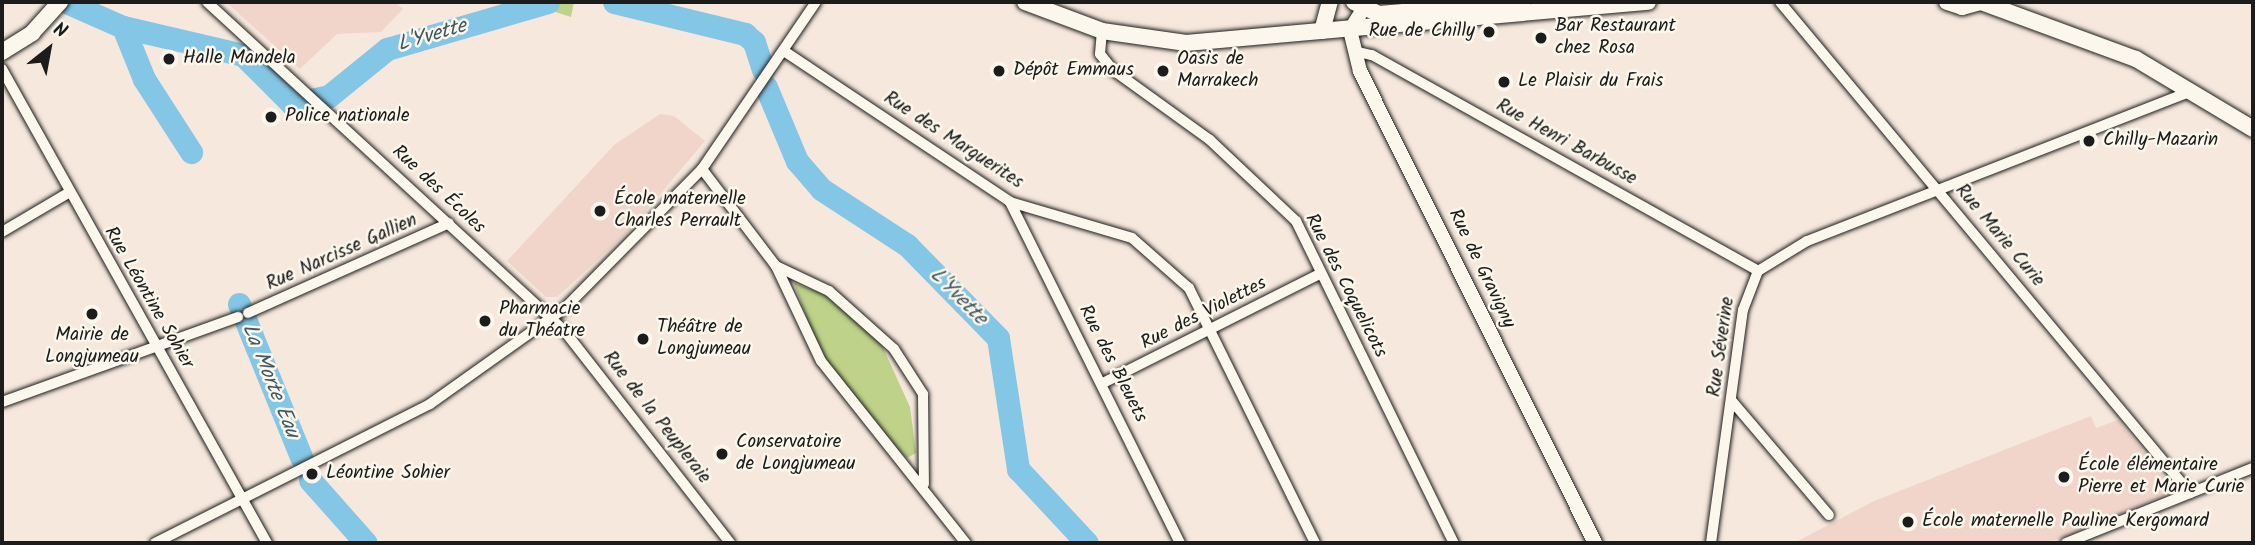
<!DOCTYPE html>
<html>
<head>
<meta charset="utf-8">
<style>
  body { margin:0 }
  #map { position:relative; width:2255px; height:545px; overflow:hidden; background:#f6e8dd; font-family:Kalam,sans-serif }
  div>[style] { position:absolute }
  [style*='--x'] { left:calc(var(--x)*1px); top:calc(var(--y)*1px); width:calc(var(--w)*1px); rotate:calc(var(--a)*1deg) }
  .built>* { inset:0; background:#f1d5cb }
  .green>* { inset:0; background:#bed389 }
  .river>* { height:23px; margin:-11.5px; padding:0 11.5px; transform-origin:11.5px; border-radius:11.5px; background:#84c6e5 }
  .roads { filter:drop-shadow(0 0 2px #1c1c1c) drop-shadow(0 0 2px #1c1c1c) }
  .minor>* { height:10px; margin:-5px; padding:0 5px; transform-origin:5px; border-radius:5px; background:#fbf7ec }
  .tertiary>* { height:14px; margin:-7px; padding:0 7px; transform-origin:7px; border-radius:7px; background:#fbf7ec }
  .secondary>* { height:16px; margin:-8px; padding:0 8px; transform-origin:8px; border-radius:8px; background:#fbf7ec }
  .dots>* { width:19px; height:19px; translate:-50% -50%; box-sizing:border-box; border:4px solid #fbf7ec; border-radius:50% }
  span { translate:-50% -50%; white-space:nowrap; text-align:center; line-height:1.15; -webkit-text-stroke:5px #fbf7ec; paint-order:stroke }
  .poi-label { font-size:19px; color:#1c1c1c }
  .left { translate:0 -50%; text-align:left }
  .right { translate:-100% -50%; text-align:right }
  .street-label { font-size:19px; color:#1c1c1c }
  .water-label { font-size:21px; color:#405862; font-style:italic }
  .frame { position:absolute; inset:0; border:4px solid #1c1c1c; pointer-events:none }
  .north { position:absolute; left:14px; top:14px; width:70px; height:70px; -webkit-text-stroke:5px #fbf7ec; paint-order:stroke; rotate:31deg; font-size:19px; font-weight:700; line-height:28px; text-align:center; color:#1c1c1c }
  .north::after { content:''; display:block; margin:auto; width:24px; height:32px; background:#1c1c1c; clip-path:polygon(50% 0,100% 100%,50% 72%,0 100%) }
</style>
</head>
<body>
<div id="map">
  <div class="built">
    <i style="clip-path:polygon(226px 2px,395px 2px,403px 9px,381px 32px,337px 34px,300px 69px)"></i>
    <i style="clip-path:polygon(660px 114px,674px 116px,705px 141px,629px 231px,557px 297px,546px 297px,507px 261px,614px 145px)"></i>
    <i style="clip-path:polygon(2091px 416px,2096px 428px,2118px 420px,2170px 484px,2168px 494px,2048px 543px,1794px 543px,1874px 501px)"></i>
  </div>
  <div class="green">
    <i style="clip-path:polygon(536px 2px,574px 2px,571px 17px,549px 10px)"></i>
    <i style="clip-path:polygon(794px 283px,824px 294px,880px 341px,910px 407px,916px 453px,907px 458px,886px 439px,823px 362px)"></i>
  </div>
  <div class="river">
    <i style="--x:66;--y:2;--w:62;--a:23.7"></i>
    <i style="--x:123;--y:27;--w:123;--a:13.1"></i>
    <i style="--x:243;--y:55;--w:69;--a:45"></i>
    <i style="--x:292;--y:104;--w:38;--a:-12"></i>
    <i style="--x:329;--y:96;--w:75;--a:-39"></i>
    <i style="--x:387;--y:49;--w:168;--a:-16.3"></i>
    <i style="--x:614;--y:2;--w:135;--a:13.7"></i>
    <i style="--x:745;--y:34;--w:12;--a:42"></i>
    <i style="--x:754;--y:42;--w:29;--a:72"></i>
    <i style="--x:123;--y:27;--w:56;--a:68"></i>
    <i style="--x:144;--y:79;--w:87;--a:57.2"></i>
    <i style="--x:766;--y:87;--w:80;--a:67.3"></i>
    <i style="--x:797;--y:161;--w:37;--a:49"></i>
    <i style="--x:821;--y:189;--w:103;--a:33.1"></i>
    <i style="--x:907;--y:245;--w:130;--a:45.6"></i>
    <i style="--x:998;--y:338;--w:133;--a:81.3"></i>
    <i style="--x:1018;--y:469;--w:101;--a:47"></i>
    <i style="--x:239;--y:304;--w:165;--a:67.9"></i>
    <i style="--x:310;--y:480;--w:84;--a:48.4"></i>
  </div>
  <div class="roads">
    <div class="minor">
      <i style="--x:207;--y:2;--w:483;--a:42.6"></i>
      <i style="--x:563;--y:329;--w:271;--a:52"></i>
      <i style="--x:1780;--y:2;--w:640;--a:50.14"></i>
      <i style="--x:1102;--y:31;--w:23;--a:95"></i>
      <i style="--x:1100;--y:54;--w:21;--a:51"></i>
      <i style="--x:1113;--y:70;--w:120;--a:35.8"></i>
      <i style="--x:1210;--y:140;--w:118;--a:43.3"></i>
      <i style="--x:1296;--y:221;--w:359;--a:63.9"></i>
      <i style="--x:784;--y:51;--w:272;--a:33.7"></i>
      <i style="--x:1010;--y:202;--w:127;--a:16.4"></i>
      <i style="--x:1132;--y:238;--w:76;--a:41.3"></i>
      <i style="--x:1189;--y:288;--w:284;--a:63.7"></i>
      <i style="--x:1354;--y:51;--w:18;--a:13"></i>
      <i style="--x:1372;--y:55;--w:442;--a:29.2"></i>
      <i style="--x:2;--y:69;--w:543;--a:60.79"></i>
      <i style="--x:702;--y:169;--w:122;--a:52.7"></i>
      <i style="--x:776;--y:266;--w:105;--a:64.7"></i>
      <i style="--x:821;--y:361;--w:233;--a:51.5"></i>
      <i style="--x:1010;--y:202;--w:381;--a:63.5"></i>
      <i style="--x:2;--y:232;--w:79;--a:-30.5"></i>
      <i style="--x:776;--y:266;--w:59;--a:25.3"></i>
      <i style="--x:829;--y:291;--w:87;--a:41.7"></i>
      <i style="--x:894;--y:349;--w:54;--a:57.2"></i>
      <i style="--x:923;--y:394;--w:90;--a:89.4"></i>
      <i style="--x:248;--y:313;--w:220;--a:-24.1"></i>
      <i style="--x:1103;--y:383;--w:243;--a:-26.7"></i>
      <i style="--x:1731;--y:400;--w:151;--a:49.6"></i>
      <i style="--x:2;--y:402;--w:251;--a:-19.8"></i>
      <i style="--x:155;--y:543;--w:308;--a:-26.8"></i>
      <i style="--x:430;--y:404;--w:166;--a:-35.4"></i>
      <i style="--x:565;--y:308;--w:195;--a:-45.4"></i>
      <i style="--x:702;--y:169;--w:202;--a:-55.7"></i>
      <i style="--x:1711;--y:543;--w:235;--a:-82.2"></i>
      <i style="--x:1743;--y:310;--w:42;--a:-69"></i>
      <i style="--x:1758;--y:271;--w:57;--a:-31.5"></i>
      <i style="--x:1807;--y:241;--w:412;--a:-21.3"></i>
      <i style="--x:2066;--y:543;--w:201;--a:-21.9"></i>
    </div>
    <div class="tertiary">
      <i style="--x:1362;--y:11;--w:22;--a:122"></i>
      <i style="--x:1350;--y:30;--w:42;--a:76.3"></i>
      <i style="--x:1360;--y:71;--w:527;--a:63.53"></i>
    </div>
    <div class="secondary">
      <i style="--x:1025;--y:2;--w:82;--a:20.6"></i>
      <i style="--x:1102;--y:31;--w:85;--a:8.1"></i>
      <i style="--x:1186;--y:43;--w:464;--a:-5.1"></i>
      <i style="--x:1354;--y:2;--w:28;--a:26"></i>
      <i style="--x:1379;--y:14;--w:144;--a:-4.8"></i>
      <i style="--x:1947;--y:2;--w:16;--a:18"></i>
      <i style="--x:1962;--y:7;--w:20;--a:-15"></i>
      <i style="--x:1981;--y:2;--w:165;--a:20.2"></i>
      <i style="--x:2136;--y:59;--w:136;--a:30.9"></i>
      <i style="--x:1322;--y:31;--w:30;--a:-75"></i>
      <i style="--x:2;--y:52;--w:36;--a:-32"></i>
      <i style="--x:32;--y:33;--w:42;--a:-47.9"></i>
    </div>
  </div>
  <div class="dots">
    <i style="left:1489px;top:32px;background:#1c1c1c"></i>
    <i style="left:1541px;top:38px;background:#1c1c1c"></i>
    <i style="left:169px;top:59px;background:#1c1c1c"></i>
    <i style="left:999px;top:71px;background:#1c1c1c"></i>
    <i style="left:1163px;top:71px;background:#1c1c1c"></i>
    <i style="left:1504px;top:82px;background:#1c1c1c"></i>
    <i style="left:271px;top:117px;background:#1c1c1c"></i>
    <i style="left:2089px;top:141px;background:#1c1c1c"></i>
    <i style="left:600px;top:211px;background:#1c1c1c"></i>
    <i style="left:92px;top:314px;background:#1c1c1c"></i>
    <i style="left:485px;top:321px;background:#1c1c1c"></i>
    <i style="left:643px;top:339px;background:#1c1c1c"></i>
    <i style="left:722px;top:454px;background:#1c1c1c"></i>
    <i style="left:312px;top:474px;background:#1c1c1c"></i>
    <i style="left:2064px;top:477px;background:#1c1c1c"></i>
    <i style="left:1908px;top:522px;background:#1c1c1c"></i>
  </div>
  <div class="poi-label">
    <span class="left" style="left:1555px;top:38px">Bar Restaurant<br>chez Rosa</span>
    <span class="right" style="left:1475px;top:32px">Rue de Chilly</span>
    <span class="left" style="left:183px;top:59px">Halle Mandela</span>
    <span class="left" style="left:1177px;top:71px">Oasis de<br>Marrakech</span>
    <span class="left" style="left:1013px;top:71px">Dépôt Emmaus</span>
    <span class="left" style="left:1518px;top:82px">Le Plaisir du Frais</span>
    <span class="left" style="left:285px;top:117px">Police nationale</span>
    <span class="left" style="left:2103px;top:141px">Chilly-Mazarin</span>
    <span class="left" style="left:614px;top:211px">École maternelle<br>Charles Perrault</span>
    <span class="left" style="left:499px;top:321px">Pharmacie<br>du Théatre</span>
    <span class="left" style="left:657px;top:339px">Théâtre de<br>Longjumeau</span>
    <span style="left:92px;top:347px">Mairie de<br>Longjumeau</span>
    <span class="left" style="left:736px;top:454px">Conservatoire<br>de Longjumeau</span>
    <span class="left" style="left:2078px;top:477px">École élémentaire<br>Pierre et Marie Curie</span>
    <span class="left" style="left:326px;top:474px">Léontine Sohier</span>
    <span class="left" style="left:1922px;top:522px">École maternelle Pauline Kergomard</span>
  </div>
  <div class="street-label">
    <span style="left:953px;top:141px;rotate:33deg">Rue des Marguerites</span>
    <span style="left:1566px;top:143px;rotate:29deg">Rue Henri Barbusse</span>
    <span style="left:438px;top:190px;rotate:43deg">Rue des Écoles</span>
    <span style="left:1999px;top:236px;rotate:50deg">Rue Marie Curie</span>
    <span style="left:342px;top:253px;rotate:-24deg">Rue Narcisse Gallien</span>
    <span style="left:1481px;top:269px;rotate:64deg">Rue de Gravigny</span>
    <span style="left:1345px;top:286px;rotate:63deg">Rue des Coquelicots</span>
    <span style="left:148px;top:298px;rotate:60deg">Rue Léontine Sohier</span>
    <span style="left:1204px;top:314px;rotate:-27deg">Rue des Violettes</span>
    <span style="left:1722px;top:347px;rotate:-82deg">Rue Séverine</span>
    <span style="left:1112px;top:364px;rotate:63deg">Rue des Bleuets</span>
    <span style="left:656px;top:418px;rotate:52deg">Rue de la Peupleraie</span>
  </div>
  <div class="water-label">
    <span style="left:432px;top:36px;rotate:-16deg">L'Yvette</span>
    <span style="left:958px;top:297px;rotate:45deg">L'Yvette</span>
    <span style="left:270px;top:381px;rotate:68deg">La Morte Eau</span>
  </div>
  <div class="frame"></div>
  <div class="north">N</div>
</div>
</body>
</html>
